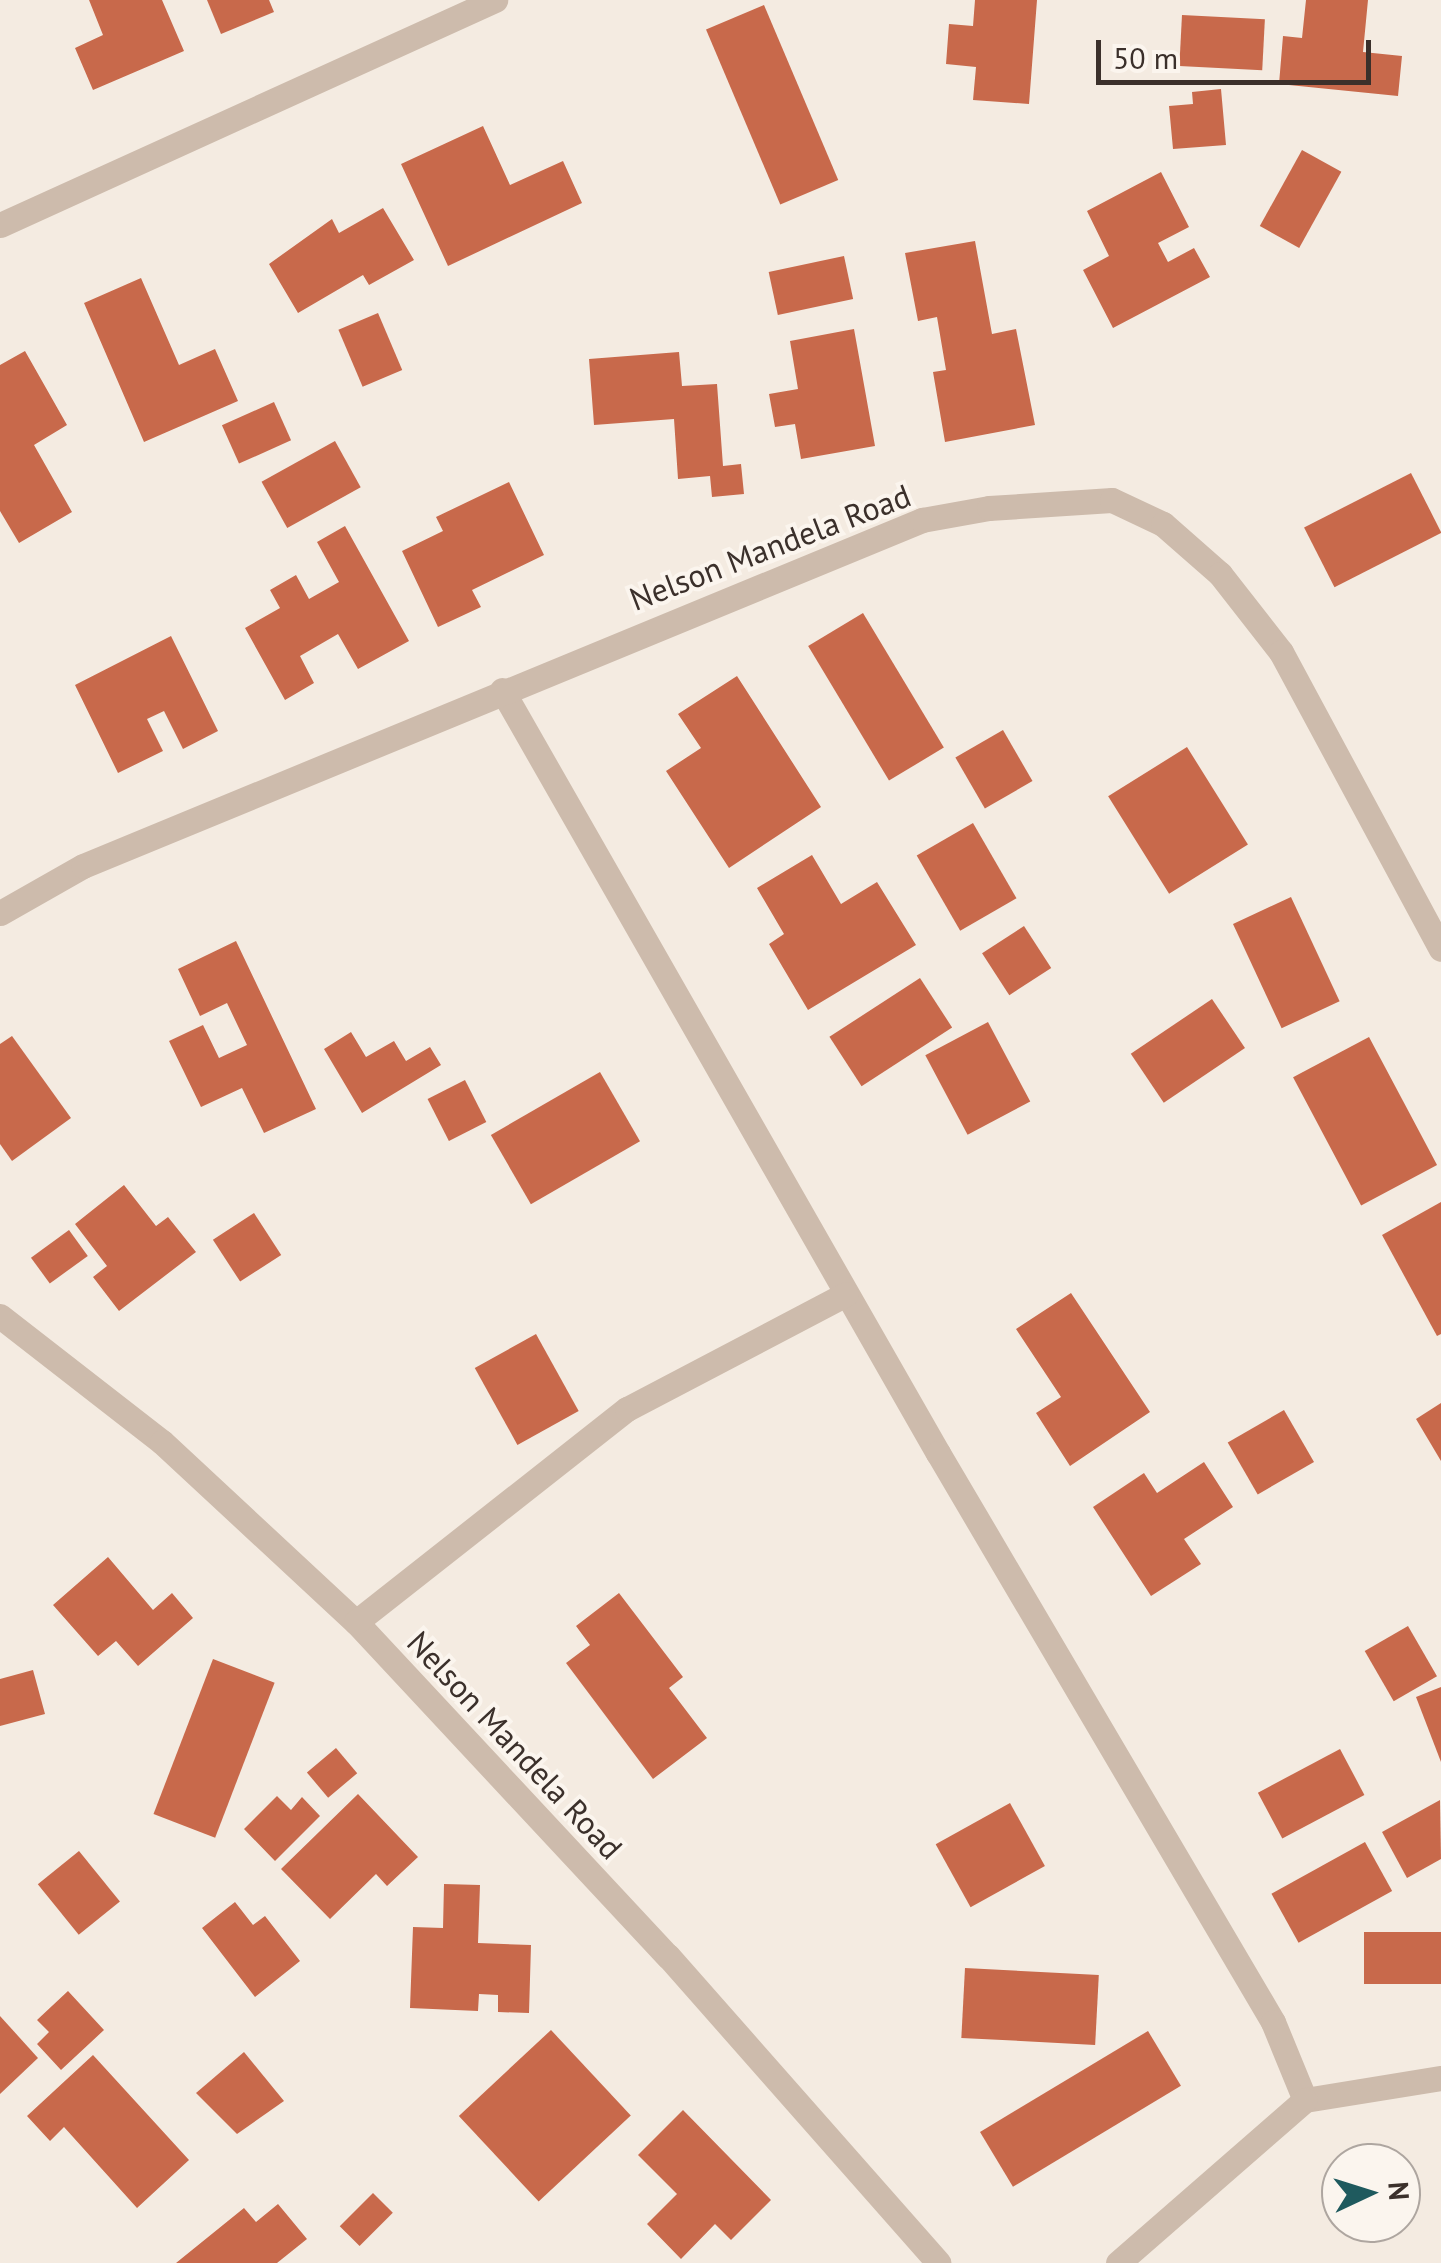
<!DOCTYPE html>
<html>
<head>
<meta charset="utf-8">
<style>
  body { margin:0 }
  #map { position:relative; width:1441px; height:2263px; overflow:hidden; background:#f4ebe1; font-family:"PT Sans",sans-serif }
  div>[style] { position:absolute }
  [style*='--x'] { left:calc(var(--x)*1px); top:calc(var(--y)*1px); width:calc(var(--w)*1px); rotate:calc(var(--a)*1deg) }
  .building>* { inset:0; background:#c8694b; transform-origin:0 0 }
  .minor>* { height:25px; margin:-12.5px; padding:0 12.5px; transform-origin:12.5px; border-radius:12.5px; background:#cdbbac }
  span { translate:-50% -50%; white-space:nowrap; text-align:center; line-height:1.15; -webkit-text-stroke:8px #fbf5ee; paint-order:stroke }
  .street-label { font-size:32px; color:#3b302b }
  .north { position:absolute; left:1321px; top:2143px; width:100px; height:100px; box-sizing:border-box; background:#fbf5ee; border:2px solid #aea6a0; border-radius:50%; rotate:86deg; font-size:28px; font-weight:700; line-height:40px; text-align:center; color:#3b302b }
  .north::after { content:''; display:block; margin:auto; width:35px; height:45px; background:#1f5a5e; clip-path:polygon(50% 0,100% 100%,50% 72%,0 100%) }
  .scale { position:absolute; left:1096px; top:40px; width:275px; height:45px; box-sizing:border-box; border:5px solid #3b302b; border-top:0; padding-left:12px; font-size:30px; line-height:35px; white-space:nowrap; color:#3b302b; -webkit-text-stroke:8px #fbf5ee; paint-order:stroke }
</style>
</head>
<body>
<div id="map">
  <div class="building">
    <i style="clip-path:polygon(89px 0,162px 0,184px 51px,93px 90px,75px 48px,103px 35px)"></i>
    <i style="clip-path:polygon(207px 0,269px 0,274px 12px,221px 34px)"></i>
    <i style="clip-path:polygon(975px 0,1037px 0,1029px 104px,973px 100px,976px 67px,946px 64px,949px 24px,973px 26px)"></i>
    <i style="clip-path:polygon(1306px 0,1368px 0,1363px 52px,1402px 56px,1398px 96px,1279px 84px,1283px 36px,1302px 38px)"></i>
    <i style="left:764px;top:5px;width:190px;height:63px;rotate:67deg"></i>
    <i style="left:1182px;top:15px;width:83px;height:51px;rotate:3deg"></i>
    <i style="clip-path:polygon(1221px 89px,1226px 145px,1173px 149px,1169px 106px,1193px 104px,1192px 92px)"></i>
    <i style="clip-path:polygon(483px 126px,510px 185px,563px 161px,582px 203px,448px 266px,401px 164px)"></i>
    <i style="left:1302px;top:150px;width:45px;height:87px;rotate:29deg"></i>
    <i style="clip-path:polygon(1161px 172px,1189px 227px,1158px 243px,1168px 262px,1194px 248px,1210px 277px,1113px 328px,1083px 270px,1109px 256px,1087px 211px)"></i>
    <i style="clip-path:polygon(383px 208px,414px 260px,369px 285px,363px 275px,298px 313px,269px 264px,332px 219px,339px 233px)"></i>
    <i style="clip-path:polygon(975px 241px,992px 334px,1016px 329px,1035px 425px,945px 442px,933px 372px,946px 370px,937px 317px,918px 321px,905px 253px)"></i>
    <i style="left:844px;top:256px;width:44px;height:77px;rotate:78deg"></i>
    <i style="clip-path:polygon(141px 278px,179px 365px,215px 349px,238px 401px,144px 442px,84px 303px)"></i>
    <i style="left:378px;top:313px;width:62px;height:43px;rotate:67deg"></i>
    <i style="clip-path:polygon(854px 329px,875px 446px,801px 459px,795px 424px,775px 427px,769px 394px,798px 389px,790px 341px)"></i>
    <i style="clip-path:polygon(25px 351px,67px 425px,34px 445px,72px 512px,19px 543px,0 511px,0 365px)"></i>
    <i style="clip-path:polygon(679px 352px,682px 386px,717px 384px,723px 466px,741px 464px,744px 494px,712px 497px,710px 476px,678px 479px,674px 419px,594px 425px,589px 359px)"></i>
    <i style="left:274px;top:402px;width:42px;height:57px;rotate:66deg"></i>
    <i style="left:335px;top:441px;width:53px;height:84px;rotate:61deg"></i>
    <i style="left:1411px;top:473px;width:67px;height:120px;rotate:63deg"></i>
    <i style="clip-path:polygon(509px 482px,544px 555px,472px 590px,481px 607px,438px 627px,402px 551px,443px 531px,436px 517px)"></i>
    <i style="clip-path:polygon(345px 526px,409px 641px,358px 669px,338px 634px,300px 656px,314px 683px,285px 700px,245px 628px,280px 608px,270px 590px,296px 575px,309px 599px,339px 582px,317px 542px)"></i>
    <i style="left:863px;top:613px;width:157px;height:64px;rotate:59deg"></i>
    <i style="clip-path:polygon(171px 636px,218px 731px,183px 749px,164px 711px,147px 719px,163px 751px,118px 773px,75px 685px)"></i>
    <i style="clip-path:polygon(737px 676px,821px 807px,729px 868px,666px 771px,701px 748px,678px 714px)"></i>
    <i style="left:1003px;top:730px;width:59px;height:55px;rotate:60deg"></i>
    <i style="left:1187px;top:747px;width:115px;height:93px;rotate:58deg"></i>
    <i style="left:973px;top:823px;width:87px;height:65px;rotate:60deg"></i>
    <i style="clip-path:polygon(812px 855px,841px 904px,877px 882px,916px 945px,808px 1010px,769px 944px,784px 934px,757px 888px)"></i>
    <i style="left:1291px;top:897px;width:115px;height:64px;rotate:65deg"></i>
    <i style="left:1024px;top:926px;width:50px;height:50px;rotate:57deg"></i>
    <i style="clip-path:polygon(236px 941px,316px 1109px,264px 1133px,242px 1088px,201px 1107px,169px 1041px,203px 1025px,219px 1058px,247px 1045px,227px 1003px,200px 1016px,178px 969px)"></i>
    <i style="left:920px;top:978px;width:59px;height:108px;rotate:57deg"></i>
    <i style="left:1212px;top:999px;width:59px;height:98px;rotate:56deg"></i>
    <i style="left:988px;top:1022px;width:90px;height:71px;rotate:62deg"></i>
    <i style="clip-path:polygon(351px 1032px,366px 1057px,394px 1041px,406px 1061px,430px 1047px,441px 1065px,362px 1113px,324px 1049px)"></i>
    <i style="clip-path:polygon(12px 1036px,71px 1118px,12px 1161px,0 1144px,0 1044px)"></i>
    <i style="left:1369px;top:1037px;width:145px;height:86px;rotate:62deg"></i>
    <i style="left:600px;top:1072px;width:80px;height:126px;rotate:60deg"></i>
    <i style="left:465px;top:1080px;width:47px;height:42px;rotate:63deg"></i>
    <i style="clip-path:polygon(124px 1185px,156px 1226px,168px 1217px,196px 1252px,119px 1311px,93px 1277px,107px 1266px,75px 1224px)"></i>
    <i style="clip-path:polygon(1441px 1202px,1441px 1334px,1437px 1336px,1382px 1235px)"></i>
    <i style="left:254px;top:1213px;width:50px;height:49px;rotate:57deg"></i>
    <i style="left:69px;top:1230px;width:32px;height:47px;rotate:54deg"></i>
    <i style="clip-path:polygon(1071px 1293px,1150px 1412px,1070px 1466px,1036px 1413px,1061px 1397px,1016px 1329px)"></i>
    <i style="left:536px;top:1334px;width:88px;height:70px;rotate:61deg"></i>
    <i style="clip-path:polygon(1441px 1403px,1441px 1461px,1416px 1419px)"></i>
    <i style="left:1284px;top:1410px;width:60px;height:65px;rotate:60deg"></i>
    <i style="clip-path:polygon(1204px 1462px,1233px 1507px,1184px 1539px,1201px 1564px,1151px 1596px,1093px 1507px,1144px 1473px,1157px 1493px)"></i>
    <i style="clip-path:polygon(108px 1557px,153px 1610px,172px 1593px,193px 1618px,138px 1666px,116px 1641px,98px 1656px,53px 1605px)"></i>
    <i style="clip-path:polygon(619px 1593px,683px 1677px,669px 1688px,707px 1738px,653px 1779px,566px 1663px,590px 1645px,576px 1626px)"></i>
    <i style="left:1408px;top:1626px;width:58px;height:50px;rotate:60deg"></i>
    <i style="left:213px;top:1659px;width:66px;height:166px;rotate:21deg"></i>
    <i style="clip-path:polygon(33px 1670px,45px 1714px,0 1726px,0 1679px)"></i>
    <i style="clip-path:polygon(1441px 1687px,1441px 1762px,1416px 1697px)"></i>
    <i style="left:336px;top:1748px;width:33px;height:38px;rotate:50deg"></i>
    <i style="left:1340px;top:1749px;width:52px;height:93px;rotate:62deg"></i>
    <i style="clip-path:polygon(358px 1794px,418px 1857px,387px 1886px,376px 1874px,330px 1919px,281px 1869px)"></i>
    <i style="clip-path:polygon(277px 1796px,291px 1810px,302px 1797px,320px 1816px,275px 1861px,244px 1829px)"></i>
    <i style="clip-path:polygon(1440px 1800px,1441px 1859px,1407px 1878px,1382px 1832px)"></i>
    <i style="left:1010px;top:1803px;width:72px;height:85px;rotate:61deg"></i>
    <i style="left:1365px;top:1842px;width:56px;height:107px;rotate:61deg"></i>
    <i style="left:79px;top:1851px;width:65px;height:53px;rotate:51deg"></i>
    <i style="clip-path:polygon(444px 1884px,480px 1885px,478px 1943px,531px 1945px,529px 2013px,498px 2012px,498px 1995px,479px 1994px,478px 2011px,410px 2008px,413px 1927px,443px 1928px)"></i>
    <i style="clip-path:polygon(235px 1902px,253px 1925px,265px 1916px,300px 1961px,255px 1997px,202px 1928px)"></i>
    <i style="left:1441px;top:1932px;width:52px;height:77px;rotate:90deg"></i>
    <i style="left:965px;top:1968px;width:134px;height:70px;rotate:3deg"></i>
    <i style="clip-path:polygon(68px 1991px,104px 2030px,61px 2070px,37px 2044px,49px 2032px,37px 2020px)"></i>
    <i style="clip-path:polygon(0 2016px,38px 2058px,0 2094px)"></i>
    <i style="left:551px;top:2030px;width:117px;height:126px;rotate:47deg"></i>
    <i style="left:1148px;top:2031px;width:64px;height:196px;rotate:59deg"></i>
    <i style="clip-path:polygon(244px 2052px,284px 2101px,237px 2134px,196px 2093px)"></i>
    <i style="clip-path:polygon(93px 2055px,189px 2160px,137px 2208px,64px 2127px,50px 2141px,27px 2116px)"></i>
    <i style="clip-path:polygon(683px 2110px,771px 2200px,731px 2240px,715px 2224px,681px 2259px,647px 2224px,677px 2194px,638px 2155px)"></i>
    <i style="left:373px;top:2193px;width:28px;height:47px;rotate:45deg"></i>
    <i style="clip-path:polygon(278px 2204px,307px 2239px,277px 2263px,176px 2263px,244px 2208px,256px 2222px)"></i>
  </div>
  <div class="minor">
    <i style="--x:0;--y:225;--w:544;--a:-24.44"></i>
    <i style="--x:502;--y:690;--w:879;--a:60.26"></i>
    <i style="--x:938;--y:1453;--w:660;--a:59.51"></i>
    <i style="--x:1273;--y:2022;--w:84;--a:67.7"></i>
    <i style="--x:1305;--y:2100;--w:138;--a:-9.2"></i>
    <i style="--x:0;--y:913;--w:95;--a:-29.5"></i>
    <i style="--x:83;--y:866;--w:908;--a:-22.41"></i>
    <i style="--x:922;--y:520;--w:68;--a:-10.2"></i>
    <i style="--x:989;--y:508;--w:123;--a:-3.7"></i>
    <i style="--x:1112;--y:500;--w:56;--a:25.2"></i>
    <i style="--x:1163;--y:524;--w:76;--a:41.3"></i>
    <i style="--x:1220;--y:574;--w:99;--a:52"></i>
    <i style="--x:1281;--y:652;--w:337;--a:61.7"></i>
    <i style="--x:0;--y:1316;--w:205;--a:37.9"></i>
    <i style="--x:162;--y:1442;--w:265;--a:42.9"></i>
    <i style="--x:356;--y:1622;--w:457;--a:47"></i>
    <i style="--x:668;--y:1956;--w:409;--a:48.6"></i>
    <i style="--x:356;--y:1622;--w:345;--a:-38.2"></i>
    <i style="--x:627;--y:1409;--w:247;--a:-27.7"></i>
    <i style="--x:1118;--y:2263;--w:248;--a:-41.1"></i>
  </div>
  <div class="street-label">
    <span style="left:770px;top:547px;rotate:-21deg">Nelson Mandela Road</span>
    <span style="left:515px;top:1745px;rotate:47deg">Nelson Mandela Road</span>
  </div>
  <div class="north">N</div>
  <div class="scale">50 m</div>
</div>
</body>
</html>
